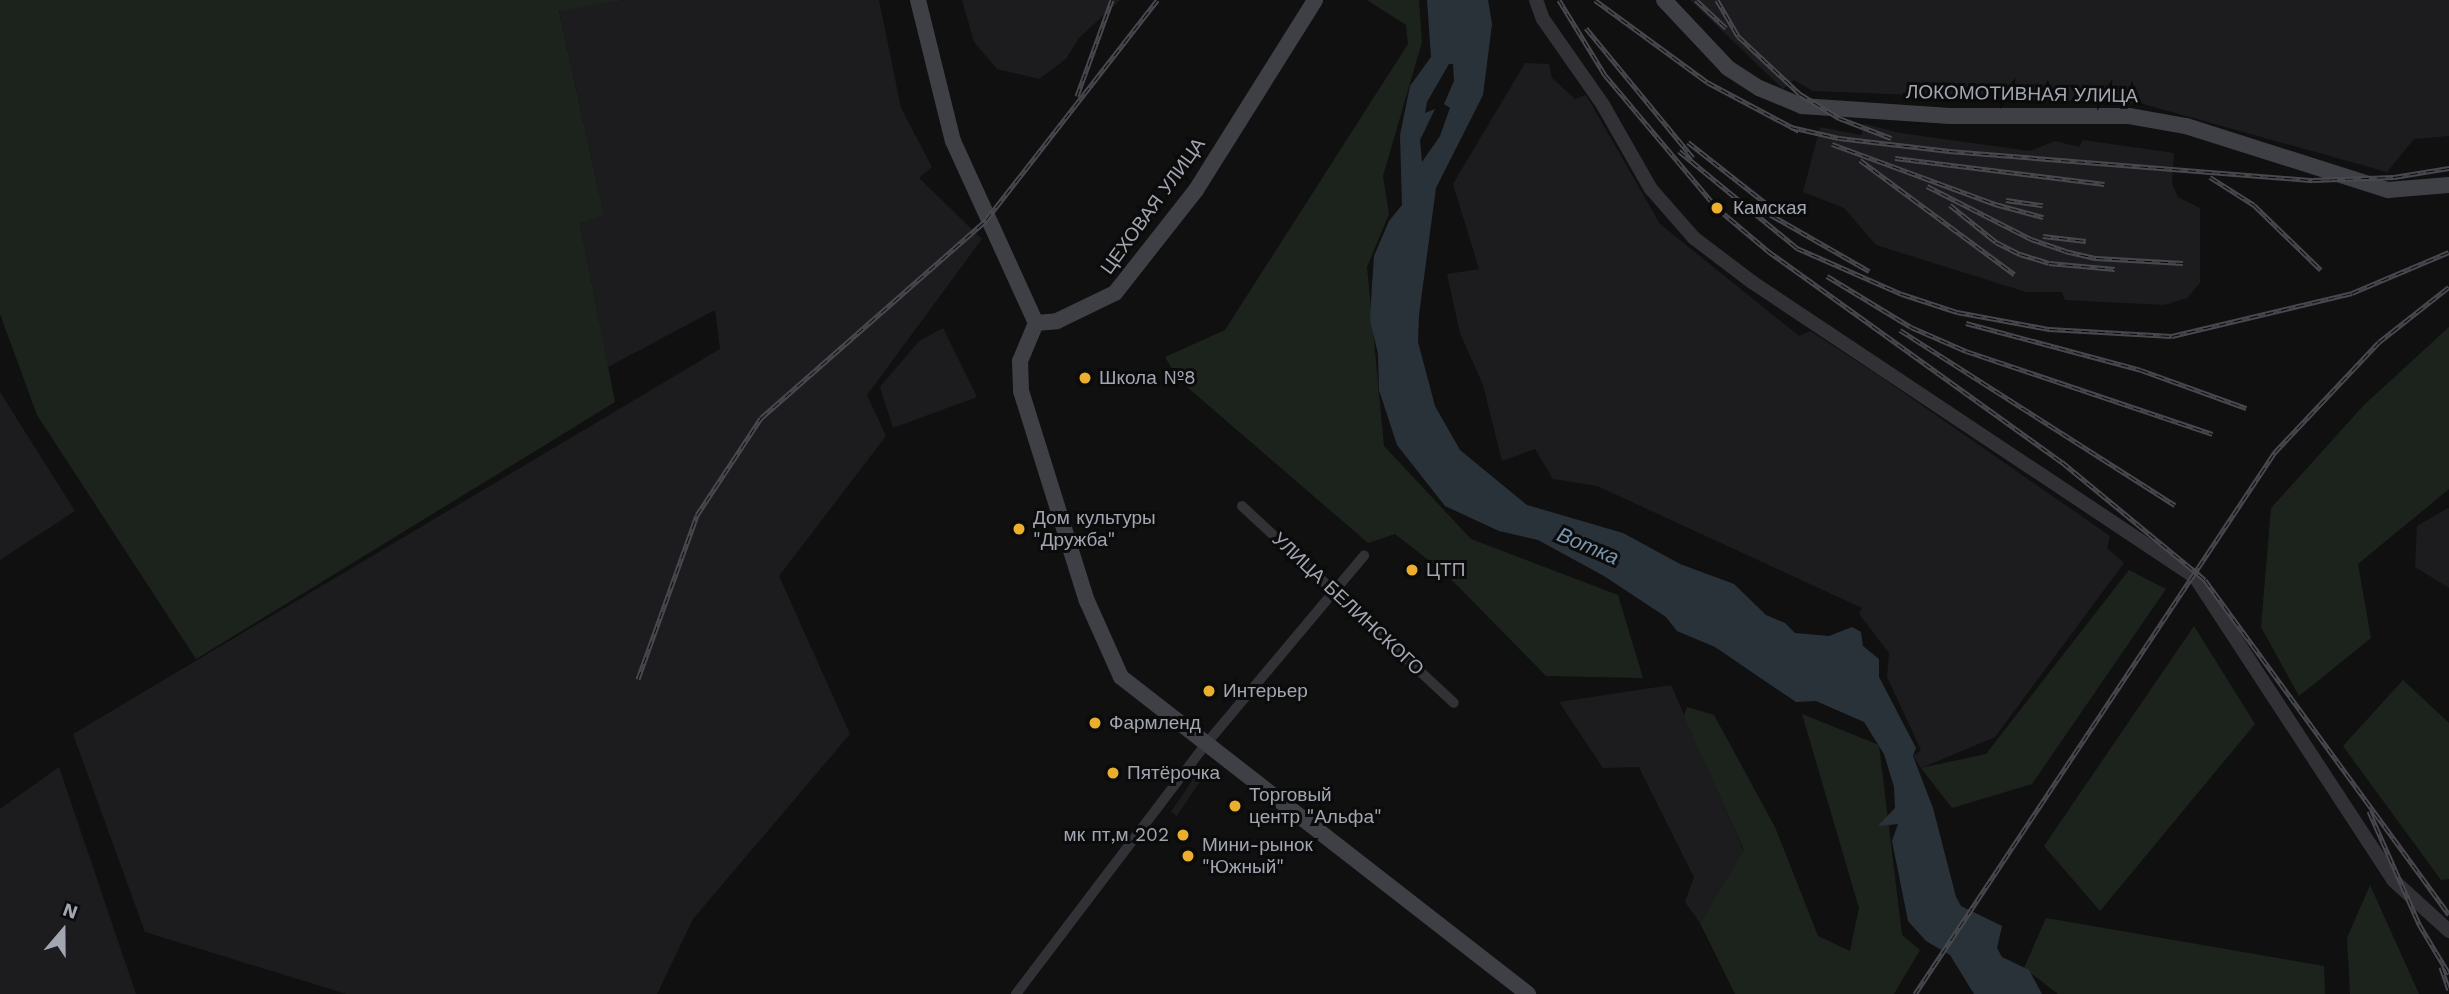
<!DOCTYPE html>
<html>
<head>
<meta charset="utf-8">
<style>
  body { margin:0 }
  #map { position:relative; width:2449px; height:994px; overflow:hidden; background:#101011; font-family:"Work Sans",sans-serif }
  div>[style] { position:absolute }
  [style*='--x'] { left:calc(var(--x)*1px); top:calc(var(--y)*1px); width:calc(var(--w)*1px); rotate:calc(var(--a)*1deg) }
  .built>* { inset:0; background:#1c1c1e; transform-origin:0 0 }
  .green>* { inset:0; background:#1c231d }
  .water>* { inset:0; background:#2a3239 }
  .minor>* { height:10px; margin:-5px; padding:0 5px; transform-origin:5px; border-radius:5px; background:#313136 }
  .tertiary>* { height:14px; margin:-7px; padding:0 7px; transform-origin:7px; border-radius:7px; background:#313136 }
  .secondary>* { height:16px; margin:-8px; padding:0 8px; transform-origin:8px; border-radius:8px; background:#3f4046 }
  .rail>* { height:5px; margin-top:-2.5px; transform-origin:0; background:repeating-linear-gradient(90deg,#0b0b0c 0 8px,#48494f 0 16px); box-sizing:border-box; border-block:2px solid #48494f }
  .dots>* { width:19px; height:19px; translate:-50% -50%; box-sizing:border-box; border:4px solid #0b0b0c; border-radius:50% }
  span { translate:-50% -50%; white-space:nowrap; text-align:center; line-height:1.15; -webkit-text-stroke:6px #0b0b0c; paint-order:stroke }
  .street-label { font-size:19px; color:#a1a6b1 }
  .poi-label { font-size:19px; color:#a1a6b1 }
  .left { translate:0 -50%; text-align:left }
  .right { translate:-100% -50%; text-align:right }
  .water-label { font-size:21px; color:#7893ac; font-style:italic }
  .north { position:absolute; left:28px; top:896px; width:70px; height:70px; -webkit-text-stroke:5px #0b0b0c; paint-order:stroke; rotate:20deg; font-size:19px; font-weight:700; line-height:28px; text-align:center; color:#a1a6b1 }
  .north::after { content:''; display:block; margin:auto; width:24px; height:32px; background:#a1a6b1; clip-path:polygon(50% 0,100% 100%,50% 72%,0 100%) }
</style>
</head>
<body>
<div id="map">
  <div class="built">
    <i style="clip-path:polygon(625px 0,879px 0,901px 108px,932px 167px,919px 178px,982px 239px,867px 395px,886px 436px,779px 576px,850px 734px,693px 919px,657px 994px,346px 994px,145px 932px,73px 734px,720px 349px,715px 310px,608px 367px,580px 222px,604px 215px,559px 10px)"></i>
    <i style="clip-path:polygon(962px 0,1120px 0,1079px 38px,1066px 59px,1039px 79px,997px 69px,974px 42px)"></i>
    <i style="clip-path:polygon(1690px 0,2449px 0,2449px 136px,2414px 139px,2387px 172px,2143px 104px,1813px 91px,1794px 80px,1783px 89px)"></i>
    <i style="clip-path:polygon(1525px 63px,1549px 64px,1552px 78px,1575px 99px,1586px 95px,1660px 224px,1799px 336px,1810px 331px,1881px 377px,2110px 536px,2107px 548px,2124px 563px,1995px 737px,1921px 768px,1913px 756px,1921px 750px,1887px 677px,1889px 653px,1859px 614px,1862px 608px,1597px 486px,1553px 479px,1535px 449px,1502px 461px,1483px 385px,1460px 333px,1447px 274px,1479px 269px,1453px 184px)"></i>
    <i style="clip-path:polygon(1865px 124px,1900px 133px,2030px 151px,2055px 141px,2079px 147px,2083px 140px,2174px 153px,2172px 184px,2178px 197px,2200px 208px,2200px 283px,2187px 298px,2164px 305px,2065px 300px,2062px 292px,2026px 292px,1876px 245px,1844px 208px,1803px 192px,1820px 127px,1861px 135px)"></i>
    <i style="clip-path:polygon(943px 328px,977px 397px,893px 428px,880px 387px,919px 341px)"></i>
    <i style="clip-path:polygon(0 392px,75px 511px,0 560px)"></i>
    <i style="clip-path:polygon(2448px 508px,2449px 509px,2449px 588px,2415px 567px,2417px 526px)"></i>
    <i style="clip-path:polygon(1671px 685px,1744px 851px,1700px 923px,1685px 902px,1694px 877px,1639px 767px,1603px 768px,1559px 702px)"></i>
    <i style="clip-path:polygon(59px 767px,136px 994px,0 994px,0 809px)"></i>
    <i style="left:1200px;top:769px;width:7px;height:52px;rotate:34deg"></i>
  </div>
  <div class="green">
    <i style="clip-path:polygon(0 0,625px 0,559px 11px,604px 215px,580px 223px,615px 402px,196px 659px,37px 415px,0 314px)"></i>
    <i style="clip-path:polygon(1367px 0,1419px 0,1422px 42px,1383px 176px,1389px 214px,1367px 267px,1384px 446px,1471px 539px,1618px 595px,1643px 678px,1546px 676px,1444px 572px,1395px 534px,1368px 543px,1179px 380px,1165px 357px,1225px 330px,1408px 44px,1406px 25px)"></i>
    <i style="clip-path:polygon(2449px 327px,2449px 489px,2358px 564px,2371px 638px,2299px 696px,2261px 627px,2271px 508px,2364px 405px)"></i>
    <i style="clip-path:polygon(2129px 570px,2166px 589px,2032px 784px,1952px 808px,1921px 768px,1986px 754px)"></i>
    <i style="clip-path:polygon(2194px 626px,2255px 724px,2100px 911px,2044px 846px)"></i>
    <i style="clip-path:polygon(2403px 680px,2449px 723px,2449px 879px,2441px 880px,2343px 746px)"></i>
    <i style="clip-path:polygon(1687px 707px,1714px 715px,1775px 827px,1818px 936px,1850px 951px,1859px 908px,1802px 714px,1879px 745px,1902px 935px,1920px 950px,1894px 994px,1735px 994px,1700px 923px,1744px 850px,1684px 716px)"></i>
    <i style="clip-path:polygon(2370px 885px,2419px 994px,2350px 994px,2347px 938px)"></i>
    <i style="clip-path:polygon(2046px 918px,2324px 966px,2325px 994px,2058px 994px,2024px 968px)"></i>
  </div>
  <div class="water">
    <i style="clip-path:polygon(evenodd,1427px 0,1488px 0,1492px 24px,1483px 95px,1436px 188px,1419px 315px,1418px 342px,1435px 406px,1460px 450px,1527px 505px,1623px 533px,1680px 564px,1734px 584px,1766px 615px,1785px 623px,1795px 633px,1829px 636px,1852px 627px,1861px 632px,1863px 646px,1879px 659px,1879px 677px,1916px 748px,1913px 756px,1933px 808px,1956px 897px,1961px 906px,2002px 926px,1997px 948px,2002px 957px,2029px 970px,2042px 994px,1974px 994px,1950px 955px,1926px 941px,1908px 921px,1892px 841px,1898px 824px,1878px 826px,1895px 808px,1894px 787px,1884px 754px,1864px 722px,1816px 701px,1796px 702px,1715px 647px,1677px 631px,1666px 617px,1604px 576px,1538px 540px,1499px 531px,1445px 506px,1397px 445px,1379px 390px,1378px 354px,1370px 320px,1372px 285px,1374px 256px,1389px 221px,1402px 205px,1400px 135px,1410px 86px,1431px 57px,1427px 0,1449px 64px,1453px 64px,1454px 81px,1444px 104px,1450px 108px,1440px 136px,1422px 162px,1420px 140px,1435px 109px,1425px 113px,1427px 102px,1449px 64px)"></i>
  </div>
  <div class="minor">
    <i style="--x:1242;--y:506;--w:289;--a:42.9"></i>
    <i style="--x:1016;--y:994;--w:314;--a:-52.8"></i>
    <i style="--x:1206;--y:744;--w:246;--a:-50"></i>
  </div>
  <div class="tertiary">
    <i style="--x:1536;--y:0;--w:20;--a:70"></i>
    <i style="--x:1543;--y:19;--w:105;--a:55.1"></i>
    <i style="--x:1603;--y:105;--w:97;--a:60.3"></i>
    <i style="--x:1651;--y:189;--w:65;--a:48.7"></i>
    <i style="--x:1694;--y:238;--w:73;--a:37.2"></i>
    <i style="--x:1752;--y:282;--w:532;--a:33.66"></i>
    <i style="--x:2195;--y:577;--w:362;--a:56.8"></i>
    <i style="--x:2393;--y:880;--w:76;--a:42.3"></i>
  </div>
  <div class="secondary">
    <i style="--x:918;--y:0;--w:145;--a:76.1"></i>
    <i style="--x:953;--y:141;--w:200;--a:65.5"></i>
    <i style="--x:1664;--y:0;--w:93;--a:46.7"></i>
    <i style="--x:1728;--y:68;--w:37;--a:33"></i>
    <i style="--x:1759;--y:88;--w:47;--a:22.7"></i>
    <i style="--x:1802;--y:106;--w:148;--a:3.9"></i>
    <i style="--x:1950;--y:116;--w:179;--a:0"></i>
    <i style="--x:2129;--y:116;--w:58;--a:10"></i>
    <i style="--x:2186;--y:126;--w:212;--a:17.6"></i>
    <i style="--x:2388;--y:190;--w:61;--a:-4.7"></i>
    <i style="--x:1036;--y:323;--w:41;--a:112.8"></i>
    <i style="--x:1020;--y:361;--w:30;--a:88"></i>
    <i style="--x:1021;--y:391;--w:220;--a:72.6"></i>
    <i style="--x:1087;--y:601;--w:83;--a:65.9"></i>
    <i style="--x:1121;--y:677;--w:516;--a:37.91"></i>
    <i style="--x:1036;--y:323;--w:21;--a:-5"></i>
    <i style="--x:1057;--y:321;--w:64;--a:-25.8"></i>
    <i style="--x:1115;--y:293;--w:131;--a:-51.8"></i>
    <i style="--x:1196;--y:190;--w:224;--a:-57.9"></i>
  </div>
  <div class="rail">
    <i style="--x:1559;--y:0;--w:88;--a:58.5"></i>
    <i style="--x:1605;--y:75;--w:174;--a:49.9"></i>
    <i style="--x:1717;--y:208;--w:67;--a:40.1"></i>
    <i style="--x:1768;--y:251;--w:362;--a:35.7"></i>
    <i style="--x:2062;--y:462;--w:185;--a:39.5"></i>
    <i style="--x:2205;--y:580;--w:414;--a:53.9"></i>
    <i style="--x:1595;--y:0;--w:139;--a:36.2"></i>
    <i style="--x:1707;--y:82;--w:104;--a:28"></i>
    <i style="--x:1696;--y:0;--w:41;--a:43"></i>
    <i style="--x:1717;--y:0;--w:42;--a:59.7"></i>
    <i style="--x:1738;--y:36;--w:85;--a:43.1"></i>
    <i style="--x:1800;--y:94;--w:46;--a:31.6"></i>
    <i style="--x:1839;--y:118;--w:56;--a:21"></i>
    <i style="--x:1586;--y:28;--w:168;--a:50.5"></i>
    <i style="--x:1077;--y:96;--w:102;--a:-70"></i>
    <i style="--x:1791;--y:127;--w:49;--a:12.9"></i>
    <i style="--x:1839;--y:138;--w:111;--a:6.7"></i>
    <i style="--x:1949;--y:151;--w:365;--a:4.6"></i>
    <i style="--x:2313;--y:180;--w:81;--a:-2.1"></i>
    <i style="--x:2394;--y:177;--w:56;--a:-9.3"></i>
    <i style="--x:1688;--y:142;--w:108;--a:38.2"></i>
    <i style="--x:1832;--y:144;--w:174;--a:20.2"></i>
    <i style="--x:1995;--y:204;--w:50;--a:15.2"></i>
    <i style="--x:1679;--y:151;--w:153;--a:39.4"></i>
    <i style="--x:1797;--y:248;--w:115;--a:23.7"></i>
    <i style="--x:1902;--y:294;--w:58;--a:18.1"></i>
    <i style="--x:1957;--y:312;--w:94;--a:10.5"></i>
    <i style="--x:2049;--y:329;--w:123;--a:3.3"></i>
    <i style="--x:2172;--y:336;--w:185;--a:-13.4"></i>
    <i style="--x:2352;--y:293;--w:105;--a:-22.9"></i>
    <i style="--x:1895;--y:158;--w:211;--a:7.1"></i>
    <i style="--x:1860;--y:160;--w:192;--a:36.5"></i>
    <i style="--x:2210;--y:177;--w:52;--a:32.5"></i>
    <i style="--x:2254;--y:205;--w:93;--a:44.1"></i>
    <i style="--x:1927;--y:186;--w:117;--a:27"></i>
    <i style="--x:2031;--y:239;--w:36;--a:19"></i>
    <i style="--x:2065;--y:251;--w:32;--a:13"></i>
    <i style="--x:2096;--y:258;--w:87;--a:3.3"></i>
    <i style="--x:2006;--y:200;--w:37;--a:8"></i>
    <i style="--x:1950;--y:205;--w:59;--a:38.8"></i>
    <i style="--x:1996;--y:242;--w:27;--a:27"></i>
    <i style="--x:2020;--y:254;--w:30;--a:17"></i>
    <i style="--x:2049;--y:263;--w:66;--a:5.2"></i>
    <i style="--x:1759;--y:208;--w:127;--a:29.8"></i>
    <i style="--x:2043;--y:236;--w:43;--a:6.6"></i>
    <i style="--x:1827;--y:276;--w:98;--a:31.3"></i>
    <i style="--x:1911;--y:327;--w:60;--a:23.6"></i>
    <i style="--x:1966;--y:351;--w:260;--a:18.6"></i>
    <i style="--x:1966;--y:323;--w:181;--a:15"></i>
    <i style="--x:2141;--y:370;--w:112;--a:19.9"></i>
    <i style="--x:1900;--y:330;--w:326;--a:32.5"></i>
    <i style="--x:638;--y:679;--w:174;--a:-70.2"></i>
    <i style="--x:697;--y:515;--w:116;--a:-56.6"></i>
    <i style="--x:761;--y:418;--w:300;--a:-41.3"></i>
    <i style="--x:986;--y:220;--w:279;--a:-52.1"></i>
    <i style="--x:2369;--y:811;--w:124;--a:66.1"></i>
    <i style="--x:2419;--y:924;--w:58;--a:59"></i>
    <i style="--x:2441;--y:967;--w:24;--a:71"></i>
    <i style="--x:1915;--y:994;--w:651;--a:-56.41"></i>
    <i style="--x:2275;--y:452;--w:151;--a:-46.6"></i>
    <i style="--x:2379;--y:342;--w:89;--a:-38.2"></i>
  </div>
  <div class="dots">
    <i style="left:1717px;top:208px;background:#ecae2d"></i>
    <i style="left:1085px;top:378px;background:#ecae2d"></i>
    <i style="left:1019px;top:529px;background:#ecae2d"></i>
    <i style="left:1412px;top:570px;background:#ecae2d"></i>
    <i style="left:1209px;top:691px;background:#ecae2d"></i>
    <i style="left:1095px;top:723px;background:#ecae2d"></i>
    <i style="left:1113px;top:773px;background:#ecae2d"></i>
    <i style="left:1235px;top:806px;background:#ecae2d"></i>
    <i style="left:1183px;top:835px;background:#ecae2d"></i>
    <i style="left:1188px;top:856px;background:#ecae2d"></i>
  </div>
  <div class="street-label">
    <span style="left:2022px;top:94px;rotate:1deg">ЛОКОМОТИВНАЯ УЛИЦА</span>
    <span style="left:1153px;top:206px;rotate:-54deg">ЦЕХОВАЯ УЛИЦА</span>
    <span style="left:1348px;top:604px;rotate:43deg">УЛИЦА БЕЛИНСКОГО</span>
  </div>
  <div class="poi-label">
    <span class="left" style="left:1733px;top:208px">Камская</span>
    <span class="left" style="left:1099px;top:378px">Школа №8</span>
    <span class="left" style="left:1033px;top:529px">Дом культуры<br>"Дружба"</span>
    <span class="left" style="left:1426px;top:570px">ЦТП</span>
    <span class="left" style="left:1223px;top:691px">Интерьер</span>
    <span class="left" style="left:1109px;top:723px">Фармленд</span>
    <span class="left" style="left:1127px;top:773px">Пятёрочка</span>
    <span class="left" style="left:1249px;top:806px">Торговый<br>центр "Альфа"</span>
    <span class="right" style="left:1169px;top:835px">мк пт,м 202</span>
    <span class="left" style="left:1202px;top:856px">Мини-рынок<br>"Южный"</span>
  </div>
  <div class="water-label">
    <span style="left:1588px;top:546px;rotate:23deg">Вотка</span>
  </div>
  <div class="north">N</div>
</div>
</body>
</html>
